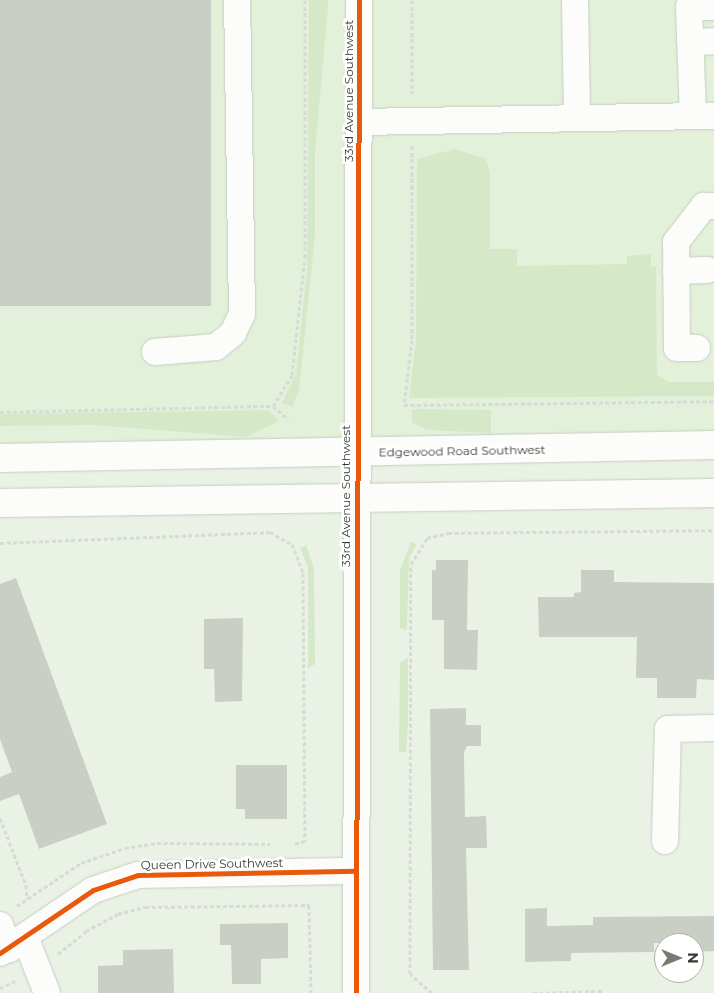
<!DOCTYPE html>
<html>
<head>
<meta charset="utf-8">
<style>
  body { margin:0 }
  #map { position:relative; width:714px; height:993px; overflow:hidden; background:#eaf2e5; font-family:Montserrat,sans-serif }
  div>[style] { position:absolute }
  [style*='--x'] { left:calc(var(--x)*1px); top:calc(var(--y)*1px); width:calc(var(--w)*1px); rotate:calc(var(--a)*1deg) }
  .built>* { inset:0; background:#e3f1db; transform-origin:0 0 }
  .green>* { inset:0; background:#d5e8c8 }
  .building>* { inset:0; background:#cacfc6; transform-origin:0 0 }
  .path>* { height:3px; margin-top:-1.5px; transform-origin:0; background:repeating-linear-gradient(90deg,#d7dad6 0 4px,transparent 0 6.5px) }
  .roads { filter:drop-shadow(0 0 1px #c6cdc3) drop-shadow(0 0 1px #c6cdc3) }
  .minor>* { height:26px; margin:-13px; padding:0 13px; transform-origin:13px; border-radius:13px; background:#fcfdfb }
  .major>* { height:28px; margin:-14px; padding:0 14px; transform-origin:14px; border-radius:14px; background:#fcfdfb }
  .cycleway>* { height:5px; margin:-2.5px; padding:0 2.5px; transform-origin:2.5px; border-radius:2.5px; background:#e8590c }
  span { translate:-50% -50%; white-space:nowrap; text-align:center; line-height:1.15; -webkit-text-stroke:5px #fff; paint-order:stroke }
  .street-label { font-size:12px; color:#353b32 }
  .north { position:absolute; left:654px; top:933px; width:50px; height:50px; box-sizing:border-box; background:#fff; border:1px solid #aeb1ad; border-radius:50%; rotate:90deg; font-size:14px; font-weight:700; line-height:20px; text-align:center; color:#353b32 }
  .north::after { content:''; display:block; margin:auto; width:18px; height:22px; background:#747b71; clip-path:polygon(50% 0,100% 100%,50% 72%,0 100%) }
</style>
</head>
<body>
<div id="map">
  <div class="built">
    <i style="left:0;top:0;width:714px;height:458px"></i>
  </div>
  <div class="green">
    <i style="clip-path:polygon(309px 0,328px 0,328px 6px,315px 153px,315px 236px,299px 390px,292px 407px,282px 403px,296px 374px,307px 268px)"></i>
    <i style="clip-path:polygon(455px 149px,486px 159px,490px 173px,490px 249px,517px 249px,517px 266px,627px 264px,627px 256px,651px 254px,651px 267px,656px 267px,657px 375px,668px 382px,714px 382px,714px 396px,409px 398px,416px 340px,417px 159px)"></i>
    <i style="clip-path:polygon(412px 409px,491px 410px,491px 433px,427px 430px,412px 422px)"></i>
    <i style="clip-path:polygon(268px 410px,279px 421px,246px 437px,94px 425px,0 426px,0 414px)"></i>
    <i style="clip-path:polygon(411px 542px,417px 544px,409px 558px,407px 630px,400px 628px,400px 570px)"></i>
    <i style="clip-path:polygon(306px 545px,314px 568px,315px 664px,308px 668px,308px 568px,300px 548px)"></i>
    <i style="clip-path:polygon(408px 658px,408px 723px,406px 753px,399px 751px,400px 663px)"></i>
  </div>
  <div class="building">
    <i style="left:0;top:0;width:211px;height:306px"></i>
    <i style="clip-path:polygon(436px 560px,468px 560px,467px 630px,478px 630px,477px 670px,444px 669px,444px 620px,432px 620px,432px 570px,436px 570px)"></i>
    <i style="clip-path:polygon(581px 570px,614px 570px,614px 582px,714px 583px,714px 680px,697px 679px,696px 698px,657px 698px,657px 678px,636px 678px,637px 637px,539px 637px,538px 597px,574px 597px,574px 593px,581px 592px)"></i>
    <i style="clip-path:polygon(16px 578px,107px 824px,39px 849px,19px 794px,0 801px,0 777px,12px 772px,0 739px,0 584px)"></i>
    <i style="clip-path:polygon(243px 618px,242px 701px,215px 702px,214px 669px,204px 669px,204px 619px)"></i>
    <i style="clip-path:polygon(466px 708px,466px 725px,481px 725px,481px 746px,467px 746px,464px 752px,465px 817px,486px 816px,487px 848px,466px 848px,469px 970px,433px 970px,430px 709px)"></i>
    <i style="clip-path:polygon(236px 765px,287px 765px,287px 819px,245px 819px,245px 809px,236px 809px)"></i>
    <i style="clip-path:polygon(547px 908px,547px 926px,593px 925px,593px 917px,714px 916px,714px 951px,694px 952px,694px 943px,654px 943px,654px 952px,571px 953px,571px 961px,525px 962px,525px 909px)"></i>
    <i style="clip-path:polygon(288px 923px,288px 958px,261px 959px,261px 984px,232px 984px,231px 945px,220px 945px,220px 924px)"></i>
    <i style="clip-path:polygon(173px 949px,174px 993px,98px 993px,98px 966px,123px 965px,123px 950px)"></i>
  </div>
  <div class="path">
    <i style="--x:412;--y:0;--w:94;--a:90"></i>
    <i style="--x:412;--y:146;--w:194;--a:90"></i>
    <i style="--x:412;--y:340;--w:65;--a:97"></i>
    <i style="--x:404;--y:405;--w:310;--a:-0.7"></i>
    <i style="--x:273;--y:406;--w:20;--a:41"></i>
    <i style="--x:0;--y:412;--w:273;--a:-1.3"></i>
    <i style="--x:273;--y:406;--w:36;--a:-58"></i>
    <i style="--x:292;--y:375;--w:119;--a:-83.7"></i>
    <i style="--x:305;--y:257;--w:257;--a:-90"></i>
    <i style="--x:0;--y:543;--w:270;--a:-2.3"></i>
    <i style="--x:270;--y:532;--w:25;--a:29"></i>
    <i style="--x:292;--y:544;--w:31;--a:69"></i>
    <i style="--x:303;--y:573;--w:268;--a:89.6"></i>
    <i style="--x:305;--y:841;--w:11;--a:165"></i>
    <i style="--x:0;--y:818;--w:72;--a:68.8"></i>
    <i style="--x:26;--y:885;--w:14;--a:86"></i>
    <i style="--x:17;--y:906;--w:77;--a:-33.9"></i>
    <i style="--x:81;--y:863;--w:46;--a:-18.8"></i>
    <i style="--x:125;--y:848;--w:32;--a:-9"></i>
    <i style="--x:157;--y:843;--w:113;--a:0.5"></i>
    <i style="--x:58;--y:954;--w:36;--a:-39"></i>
    <i style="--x:86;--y:931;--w:36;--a:-28"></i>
    <i style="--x:118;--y:914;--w:28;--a:-15"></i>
    <i style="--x:145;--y:907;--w:164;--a:-0.7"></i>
    <i style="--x:309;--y:905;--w:88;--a:88.7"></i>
    <i style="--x:0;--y:988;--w:17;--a:-25"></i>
    <i style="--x:432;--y:993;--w:29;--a:-139"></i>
    <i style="--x:410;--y:974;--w:410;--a:-89.9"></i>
    <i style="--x:411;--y:564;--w:31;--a:-58"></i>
    <i style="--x:427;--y:538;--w:22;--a:-13"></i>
    <i style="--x:448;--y:533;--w:266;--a:-0.6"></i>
    <i style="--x:533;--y:993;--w:70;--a:-1.6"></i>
  </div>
  <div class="roads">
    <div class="minor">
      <i style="--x:575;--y:0;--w:118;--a:89"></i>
      <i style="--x:690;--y:42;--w:24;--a:-2"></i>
      <i style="--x:693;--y:116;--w:109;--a:-92.1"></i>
      <i style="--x:689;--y:7;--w:25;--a:0"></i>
      <i style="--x:359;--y:122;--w:355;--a:-1"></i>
      <i style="--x:676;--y:271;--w:31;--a:-2"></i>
      <i style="--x:697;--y:348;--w:20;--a:180"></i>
      <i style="--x:677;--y:348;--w:106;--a:-90.5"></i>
      <i style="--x:676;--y:242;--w:46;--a:-52.1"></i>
      <i style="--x:704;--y:206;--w:10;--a:0"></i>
      <i style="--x:155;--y:352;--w:61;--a:-4.7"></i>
      <i style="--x:216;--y:347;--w:22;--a:-39"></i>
      <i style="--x:233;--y:333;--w:21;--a:-65"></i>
      <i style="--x:242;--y:314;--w:314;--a:-90.9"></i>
      <i style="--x:665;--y:841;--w:112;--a:-88.5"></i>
      <i style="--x:668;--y:729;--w:46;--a:-1.2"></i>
      <i style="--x:0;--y:925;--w:26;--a:69"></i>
      <i style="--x:25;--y:937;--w:60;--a:68.6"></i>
      <i style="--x:0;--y:953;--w:112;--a:-34.1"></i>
      <i style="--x:93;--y:890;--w:47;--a:-18.4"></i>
      <i style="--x:138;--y:875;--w:218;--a:-1.1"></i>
      <i style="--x:356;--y:993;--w:993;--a:-89.83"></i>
    </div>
    <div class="major">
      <i style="--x:0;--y:458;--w:714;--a:-1.04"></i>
      <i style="--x:0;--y:503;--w:714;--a:-0.8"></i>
    </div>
  </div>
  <div class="cycleway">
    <i style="--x:0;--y:953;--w:112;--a:-34.1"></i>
    <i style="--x:93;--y:890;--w:47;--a:-18.4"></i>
    <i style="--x:138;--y:875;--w:218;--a:-1.1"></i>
    <i style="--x:356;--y:993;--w:993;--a:-89.83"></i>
  </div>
  <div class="street-label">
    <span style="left:349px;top:91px;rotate:-90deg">33rd Avenue Southwest</span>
    <span style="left:462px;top:451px;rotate:-1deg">Edgewood Road Southwest</span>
    <span style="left:346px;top:496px;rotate:-90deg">33rd Avenue Southwest</span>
    <span style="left:212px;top:864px;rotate:-1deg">Queen Drive Southwest</span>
  </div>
  <div class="north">N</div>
</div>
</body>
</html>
